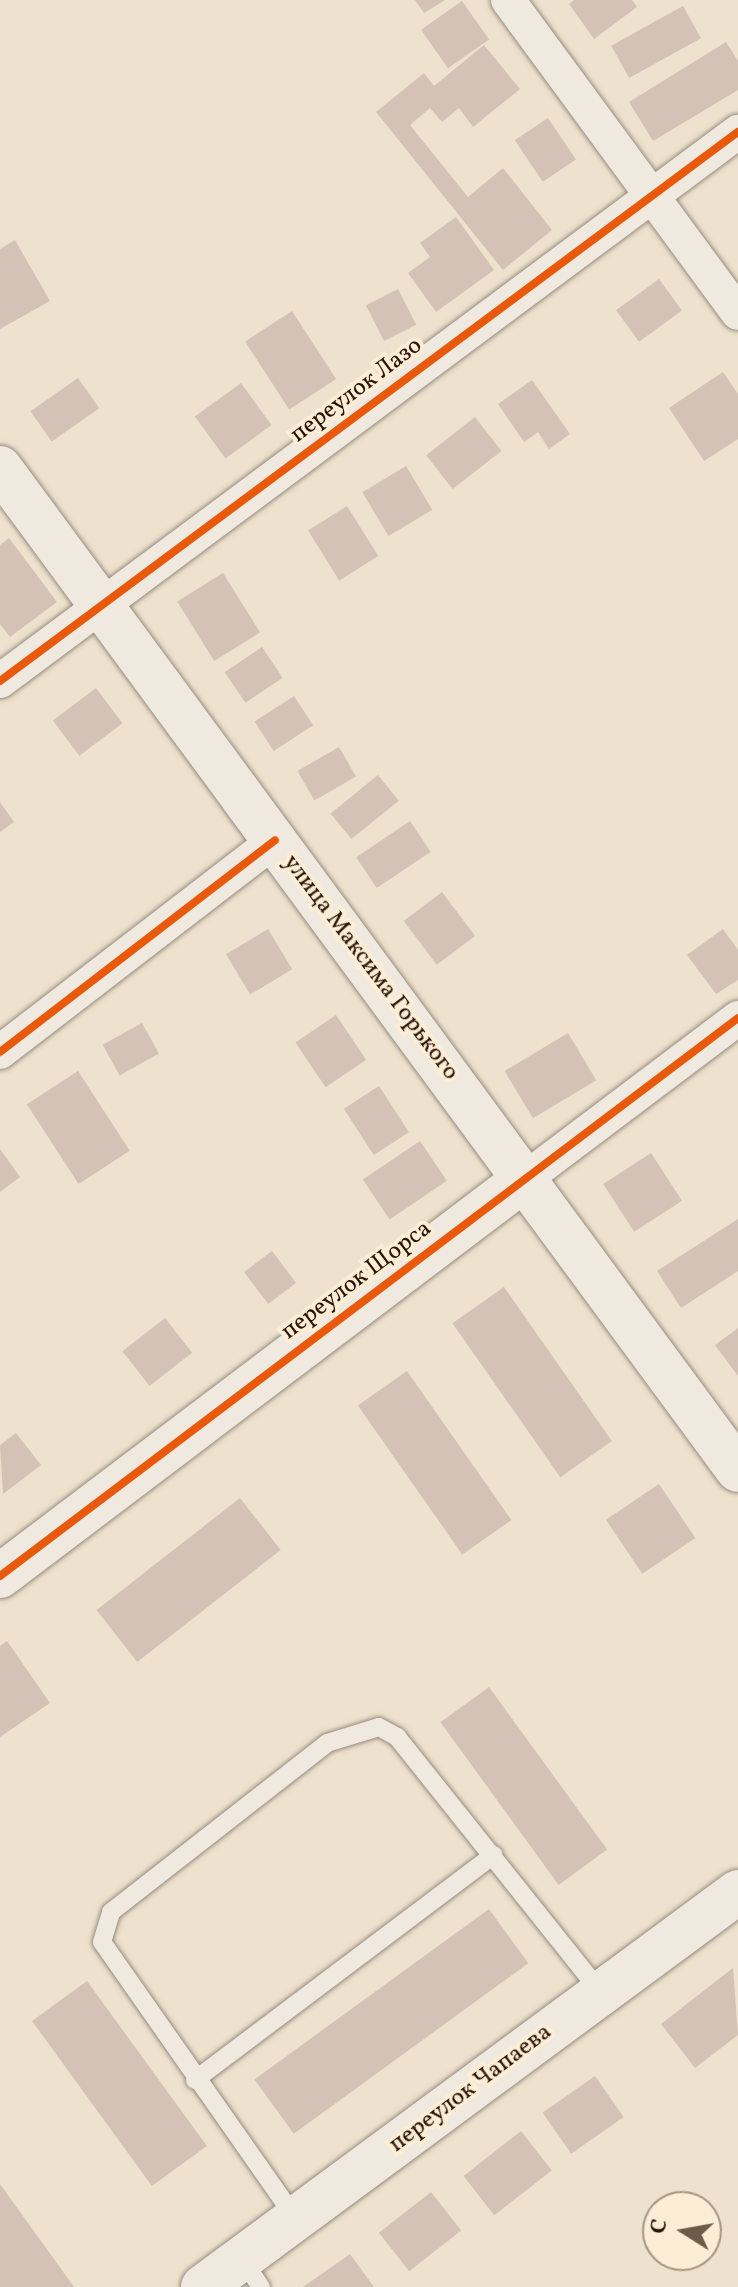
<!DOCTYPE html>
<html>
<head>
<meta charset="utf-8">
<style>
  body { margin:0 }
  #map { position:relative; width:738px; height:2287px; overflow:hidden; background:#eee1cd; font-family:Vollkorn,serif }
  div>[style] { position:absolute }
  [style*='--x'] { left:calc(var(--x)*1px); top:calc(var(--y)*1px); width:calc(var(--w)*1px); rotate:calc(var(--a)*1deg) }
  .building>* { inset:0; background:#d5c2b6; transform-origin:0 0 }
  .roads { filter:drop-shadow(0 0 2px #978c7f) drop-shadow(0 0 2px #978c7f) }
  .service>* { height:18px; margin:-9px; padding:0 9px; transform-origin:9px; border-radius:9px; background:#f0e9df }
  .minor>* { height:34px; margin:-17px; padding:0 17px; transform-origin:17px; border-radius:17px; background:#f0e9df }
  .tertiary>* { height:44px; margin:-22px; padding:0 22px; transform-origin:22px; border-radius:22px; background:#f0e9df }
  .secondary>* { height:44px; margin:-22px; padding:0 22px; transform-origin:22px; border-radius:22px; background:#f0e9df }
  .cycleway>* { height:8px; margin:-4px; padding:0 4px; transform-origin:4px; border-radius:4px; background:#e8590c }
  span { translate:-50% -50%; white-space:nowrap; text-align:center; line-height:1.15; -webkit-text-stroke:8px #fcedd6; paint-order:stroke }
  .street-label { font-size:24px; color:#281201 }
  .north { position:absolute; left:642px; top:2191px; width:80px; height:80px; box-sizing:border-box; background:#fcedd6; border:2px solid #a79581; border-radius:50%; rotate:281deg; font-size:22px; font-weight:700; line-height:32px; text-align:center; color:#281201 }
  .north::after { content:''; display:block; margin:auto; width:28px; height:36px; background:#6d5a48; clip-path:polygon(50% 0,100% 100%,50% 72%,0 100%) }
</style>
</head>
<body>
<div id="map">
  <div class="building">
    <i style="clip-path:polygon(415px 0,445px 0,424px 13px)"></i>
    <i style="clip-path:polygon(574px 0,632px 0,637px 7px,594px 39px,569px 4px)"></i>
    <i style="left:462px;top:1px;width:47px;height:50px;rotate:55deg"></i>
    <i style="left:683px;top:6px;width:37px;height:82px;rotate:61deg"></i>
    <i style="clip-path:polygon(726px 42px,738px 61px,738px 90px,653px 141px,629px 102px)"></i>
    <i style="clip-path:polygon(484px 45px,520px 89px,473px 127px,459px 108px,442px 122px,430px 108px,410px 125px,468px 197px,503px 168px,552px 230px,503px 270px,376px 112px,424px 73px,434px 86px)"></i>
    <i style="left:548px;top:118px;width:50px;height:40px;rotate:56deg"></i>
    <i style="clip-path:polygon(456px 217px,494px 270px,436px 312px,408px 273px,430px 257px,420px 243px)"></i>
    <i style="clip-path:polygon(15px 240px,50px 301px,0 329px,0 249px)"></i>
    <i style="left:659px;top:279px;width:39px;height:53px;rotate:54deg"></i>
    <i style="left:398px;top:289px;width:40px;height:36px;rotate:63deg"></i>
    <i style="left:292px;top:311px;width:81px;height:56px;rotate:57deg"></i>
    <i style="clip-path:polygon(723px 372px,738px 394px,738px 439px,704px 461px,669px 408px)"></i>
    <i style="left:78px;top:378px;width:37px;height:58px;rotate:55deg"></i>
    <i style="clip-path:polygon(532px 380px,570px 434px,549px 449px,538px 432px,524px 442px,498px 404px)"></i>
    <i style="left:241px;top:383px;width:52px;height:57px;rotate:54deg"></i>
    <i style="left:475px;top:417px;width:43px;height:62px;rotate:52deg"></i>
    <i style="left:406px;top:466px;width:51px;height:51px;rotate:59deg"></i>
    <i style="left:347px;top:506px;width:59px;height:46px;rotate:58deg"></i>
    <i style="clip-path:polygon(9px 538px,57px 602px,10px 637px,0 624px,0 545px)"></i>
    <i style="left:223px;top:573px;width:70px;height:54px;rotate:58deg"></i>
    <i style="left:262px;top:647px;width:37px;height:45px;rotate:56deg"></i>
    <i style="left:96px;top:688px;width:44px;height:54px;rotate:53deg"></i>
    <i style="left:294px;top:696px;width:35px;height:47px;rotate:57deg"></i>
    <i style="left:339px;top:747px;width:34px;height:48px;rotate:60deg"></i>
    <i style="left:378px;top:775px;width:33px;height:61px;rotate:51deg"></i>
    <i style="clip-path:polygon(0 802px,14px 822px,0 832px)"></i>
    <i style="left:410px;top:821px;width:37px;height:65px;rotate:56deg"></i>
    <i style="left:442px;top:892px;width:55px;height:48px;rotate:53deg"></i>
    <i style="left:268px;top:929px;width:47px;height:49px;rotate:59deg"></i>
    <i style="clip-path:polygon(723px 929px,738px 950px,738px 980px,716px 994px,687px 955px)"></i>
    <i style="left:336px;top:1015px;width:54px;height:49px;rotate:56deg"></i>
    <i style="left:142px;top:1023px;width:35px;height:45px;rotate:61deg"></i>
    <i style="left:568px;top:1033px;width:55px;height:74px;rotate:59deg"></i>
    <i style="left:78px;top:1071px;width:95px;height:61px;rotate:57deg"></i>
    <i style="left:379px;top:1086px;width:55px;height:42px;rotate:57deg"></i>
    <i style="left:420px;top:1141px;width:48px;height:69px;rotate:56deg"></i>
    <i style="clip-path:polygon(0 1149px,20px 1177px,0 1192px)"></i>
    <i style="left:651px;top:1153px;width:57px;height:57px;rotate:57deg"></i>
    <i style="clip-path:polygon(738px 1219px,738px 1271px,681px 1308px,657px 1271px)"></i>
    <i style="left:272px;top:1251px;width:40px;height:35px;rotate:53deg"></i>
    <i style="left:504px;top:1287px;width:188px;height:63px;rotate:55deg"></i>
    <i style="left:165px;top:1318px;width:44px;height:54px;rotate:52deg"></i>
    <i style="clip-path:polygon(738px 1328px,738px 1376px,715px 1345px)"></i>
    <i style="left:407px;top:1371px;width:182px;height:60px;rotate:55deg"></i>
    <i style="clip-path:polygon(16px 1433px,41px 1465px,3px 1494px,0 1445px)"></i>
    <i style="left:659px;top:1484px;width:65px;height:64px;rotate:56deg"></i>
    <i style="left:240px;top:1498px;width:66px;height:182px;rotate:52deg"></i>
    <i style="clip-path:polygon(7px 1641px,50px 1703px,0 1737px,0 1646px)"></i>
    <i style="left:489px;top:1687px;width:201px;height:60px;rotate:54deg"></i>
    <i style="left:489px;top:1909px;width:67px;height:290px;rotate:54deg"></i>
    <i style="clip-path:polygon(733px 1968px,738px 2035px,695px 2068px,661px 2024px)"></i>
    <i style="left:87px;top:1981px;width:204px;height:68px;rotate:54deg"></i>
    <i style="left:595px;top:2076px;width:50px;height:64px;rotate:55deg"></i>
    <i style="left:521px;top:2131px;width:50px;height:73px;rotate:52deg"></i>
    <i style="clip-path:polygon(0 2184px,74px 2287px,0 2287px)"></i>
    <i style="left:431px;top:2192px;width:49px;height:66px;rotate:52deg"></i>
    <i style="clip-path:polygon(350px 2254px,374px 2287px,303px 2287px)"></i>
  </div>
  <div class="roads">
    <div class="service">
      <i style="--x:195;--y:2080;--w:374;--a:-37"></i>
      <i style="--x:296;--y:2219;--w:338;--a:-125"></i>
      <i style="--x:102;--y:1942;--w:31;--a:-73"></i>
      <i style="--x:111;--y:1912;--w:274;--a:-38"></i>
      <i style="--x:327;--y:1743;--w:54;--a:-17.1"></i>
      <i style="--x:379;--y:1727;--w:21;--a:29"></i>
      <i style="--x:397;--y:1737;--w:327;--a:51.4"></i>
      <i style="--x:242;--y:2259;--w:34;--a:56"></i>
    </div>
    <div class="minor">
      <i style="--x:508;--y:0;--w:388;--a:53.7"></i>
      <i style="--x:0;--y:681;--w:920;--a:-36.65"></i>
      <i style="--x:0;--y:1052;--w:347;--a:-37.6"></i>
      <i style="--x:526;--y:1178;--w:266;--a:-37"></i>
    </div>
    <div class="tertiary">
      <i style="--x:0;--y:1576;--w:660;--a:-37.11"></i>
    </div>
    <div class="secondary">
      <i style="--x:0;--y:468;--w:1244;--a:53.63"></i>
      <i style="--x:203;--y:2287;--w:665;--a:-36.44"></i>
    </div>
  </div>
  <div class="cycleway">
    <i style="--x:0;--y:681;--w:920;--a:-36.65"></i>
    <i style="--x:0;--y:1052;--w:347;--a:-37.6"></i>
    <i style="--x:0;--y:1576;--w:925;--a:-37.09"></i>
  </div>
  <div class="street-label">
    <span style="left:357px;top:391px;rotate:-37deg">переулок Лазо</span>
    <span style="left:370px;top:968px;rotate:53deg">улица Максима Горького</span>
    <span style="left:357px;top:1281px;rotate:-37deg">переулок Щорса</span>
    <span style="left:471px;top:2089px;rotate:-37deg">переулок Чапаева</span>
  </div>
  <div class="north">С</div>
</div>
</body>
</html>
